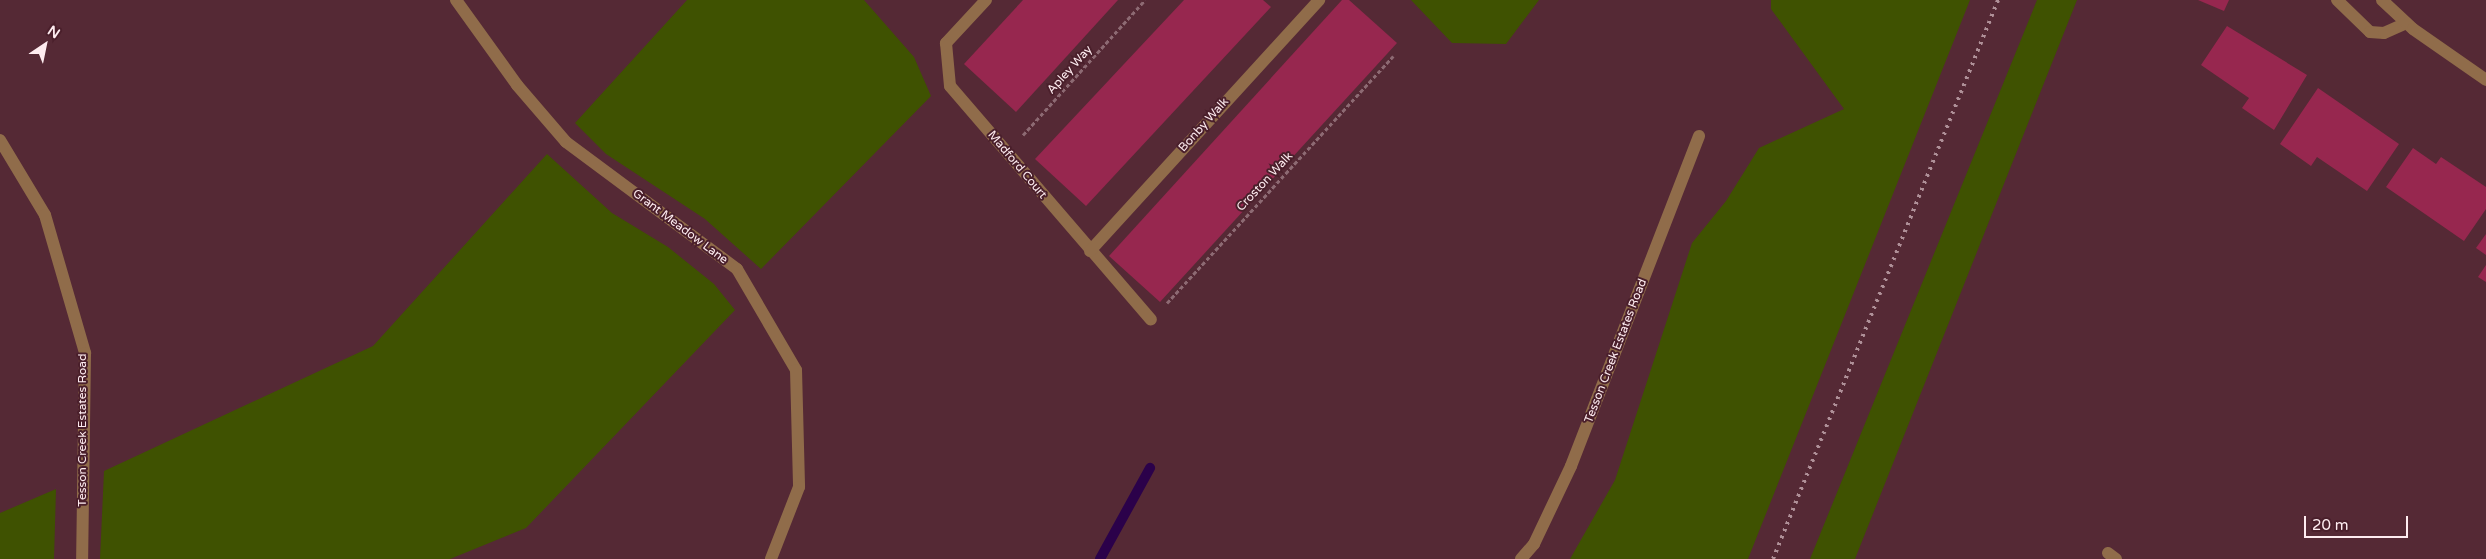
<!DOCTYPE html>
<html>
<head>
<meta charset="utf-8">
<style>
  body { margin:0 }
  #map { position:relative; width:2486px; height:559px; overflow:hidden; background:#552935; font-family:"Varela Round",sans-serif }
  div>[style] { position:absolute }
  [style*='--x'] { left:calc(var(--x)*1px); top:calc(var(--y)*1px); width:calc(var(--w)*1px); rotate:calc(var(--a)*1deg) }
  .green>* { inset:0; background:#3f5201 }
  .stream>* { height:10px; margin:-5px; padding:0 5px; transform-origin:5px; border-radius:5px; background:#2b014a }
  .building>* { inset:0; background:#97274f }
  .path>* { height:3px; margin-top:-1.5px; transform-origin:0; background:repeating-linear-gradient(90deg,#8d6a73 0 4px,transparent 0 6.5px) }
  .lane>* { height:12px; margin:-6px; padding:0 6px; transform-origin:6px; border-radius:6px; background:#906c4a }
  .street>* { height:12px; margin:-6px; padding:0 6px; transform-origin:6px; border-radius:6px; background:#906c4a }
  .rail>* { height:4px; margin-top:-2px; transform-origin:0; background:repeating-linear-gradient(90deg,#af9098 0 2.5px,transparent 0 7.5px) }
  span { translate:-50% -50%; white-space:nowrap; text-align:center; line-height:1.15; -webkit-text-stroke:4px #4a1f2b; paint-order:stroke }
  .street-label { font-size:12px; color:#feecf0 }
  .north { position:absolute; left:20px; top:20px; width:50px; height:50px; -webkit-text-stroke:4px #4a1f2b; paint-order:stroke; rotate:34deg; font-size:14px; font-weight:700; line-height:20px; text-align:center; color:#feecf0 }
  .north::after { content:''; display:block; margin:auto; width:18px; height:22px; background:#feecf0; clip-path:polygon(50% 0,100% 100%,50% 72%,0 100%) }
  .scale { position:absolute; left:2304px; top:516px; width:104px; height:22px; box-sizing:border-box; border:2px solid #feecf0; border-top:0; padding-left:6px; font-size:15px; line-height:18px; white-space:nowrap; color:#feecf0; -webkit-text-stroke:4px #4a1f2b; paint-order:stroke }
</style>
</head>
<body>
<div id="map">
  <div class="green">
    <i style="clip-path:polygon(687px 0,864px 0,914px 57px,931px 96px,761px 269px,705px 219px,606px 154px,575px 123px)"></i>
    <i style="clip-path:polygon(1411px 0,1539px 0,1506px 44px,1452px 43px)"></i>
    <i style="clip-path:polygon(1771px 0,1970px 0,1748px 559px,1570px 559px,1615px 480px,1692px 243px,1726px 201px,1759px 148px,1844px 109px,1771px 9px)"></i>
    <i style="clip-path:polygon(2037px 0,2077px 0,1855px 559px,1810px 559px)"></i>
    <i style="clip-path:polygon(547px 154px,612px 213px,668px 247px,714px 284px,735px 310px,526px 528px,450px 559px,100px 559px,104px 471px,373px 346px)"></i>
    <i style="clip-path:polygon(56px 489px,54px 559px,0 559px,0 513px)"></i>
  </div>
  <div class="stream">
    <i style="--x:1100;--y:559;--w:104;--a:-61.2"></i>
  </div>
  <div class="building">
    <i style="clip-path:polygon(1023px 0,1118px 0,1016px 112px,964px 64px)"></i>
    <i style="clip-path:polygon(1184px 0,1263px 0,1271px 7px,1086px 206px,1035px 159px)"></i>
    <i style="clip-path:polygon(1342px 0,1349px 0,1397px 43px,1160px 302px,1109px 256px)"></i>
    <i style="clip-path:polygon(2198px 0,2229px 0,2224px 11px)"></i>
    <i style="clip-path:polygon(2227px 26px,2307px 75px,2274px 130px,2242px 108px,2249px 98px,2201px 65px)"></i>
    <i style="clip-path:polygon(2318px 88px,2399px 144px,2367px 191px,2317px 157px,2311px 166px,2280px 144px)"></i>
    <i style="clip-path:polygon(2413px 148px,2436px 164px,2441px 157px,2486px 187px,2486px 209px,2464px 241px,2386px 187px)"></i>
    <i style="clip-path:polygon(2486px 234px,2486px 255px,2476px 248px)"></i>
    <i style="clip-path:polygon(2486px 265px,2486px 282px,2478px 277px)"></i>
  </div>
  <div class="path">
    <i style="--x:1023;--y:135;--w:182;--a:-47.9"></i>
    <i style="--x:1167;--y:303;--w:335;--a:-47.5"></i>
  </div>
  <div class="lane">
    <i style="--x:986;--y:0;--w:59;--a:132.9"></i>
    <i style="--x:946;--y:43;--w:43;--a:84.7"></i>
    <i style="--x:950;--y:86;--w:308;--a:49.3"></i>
    <i style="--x:1090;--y:251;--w:340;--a:-47.6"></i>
  </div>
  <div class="street">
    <i style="--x:456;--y:0;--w:105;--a:54.3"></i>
    <i style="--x:517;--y:85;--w:75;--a:49.3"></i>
    <i style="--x:566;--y:142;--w:213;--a:36.6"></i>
    <i style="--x:737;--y:269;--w:117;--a:59.7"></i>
    <i style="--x:796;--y:370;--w:117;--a:88.5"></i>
    <i style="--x:799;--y:487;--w:77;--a:111.3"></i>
    <i style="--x:2337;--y:0;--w:46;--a:44.1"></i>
    <i style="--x:2370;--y:32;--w:14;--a:4"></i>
    <i style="--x:2384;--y:33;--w:24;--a:-24"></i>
    <i style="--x:2382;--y:0;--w:42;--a:43.1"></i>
    <i style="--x:2413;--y:29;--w:89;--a:34.9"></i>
    <i style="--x:0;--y:140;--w:87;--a:59"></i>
    <i style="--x:45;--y:215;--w:144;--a:73.8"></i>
    <i style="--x:85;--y:353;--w:206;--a:90.8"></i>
    <i style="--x:2108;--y:553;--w:10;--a:37"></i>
    <i style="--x:1521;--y:559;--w:20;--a:-49"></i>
    <i style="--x:1534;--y:544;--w:86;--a:-64.6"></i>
    <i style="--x:1571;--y:466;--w:354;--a:-68.8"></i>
  </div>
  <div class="rail">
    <i style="--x:1773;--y:559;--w:603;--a:-68.07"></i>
  </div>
  <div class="street-label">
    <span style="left:1070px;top:70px;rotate:-48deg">Apley Way</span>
    <span style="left:1204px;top:125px;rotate:-48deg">Bonby Walk</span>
    <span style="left:1017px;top:165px;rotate:50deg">Madford Court</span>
    <span style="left:1265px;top:182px;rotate:-47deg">Croston Walk</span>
    <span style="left:680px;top:227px;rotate:37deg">Grant Meadow Lane</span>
    <span style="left:1616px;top:351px;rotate:-69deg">Tesson Creek Estates Road</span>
    <span style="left:83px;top:430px;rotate:-90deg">Tesson Creek Estates Road</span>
  </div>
  <div class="north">N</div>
  <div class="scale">20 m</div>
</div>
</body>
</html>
